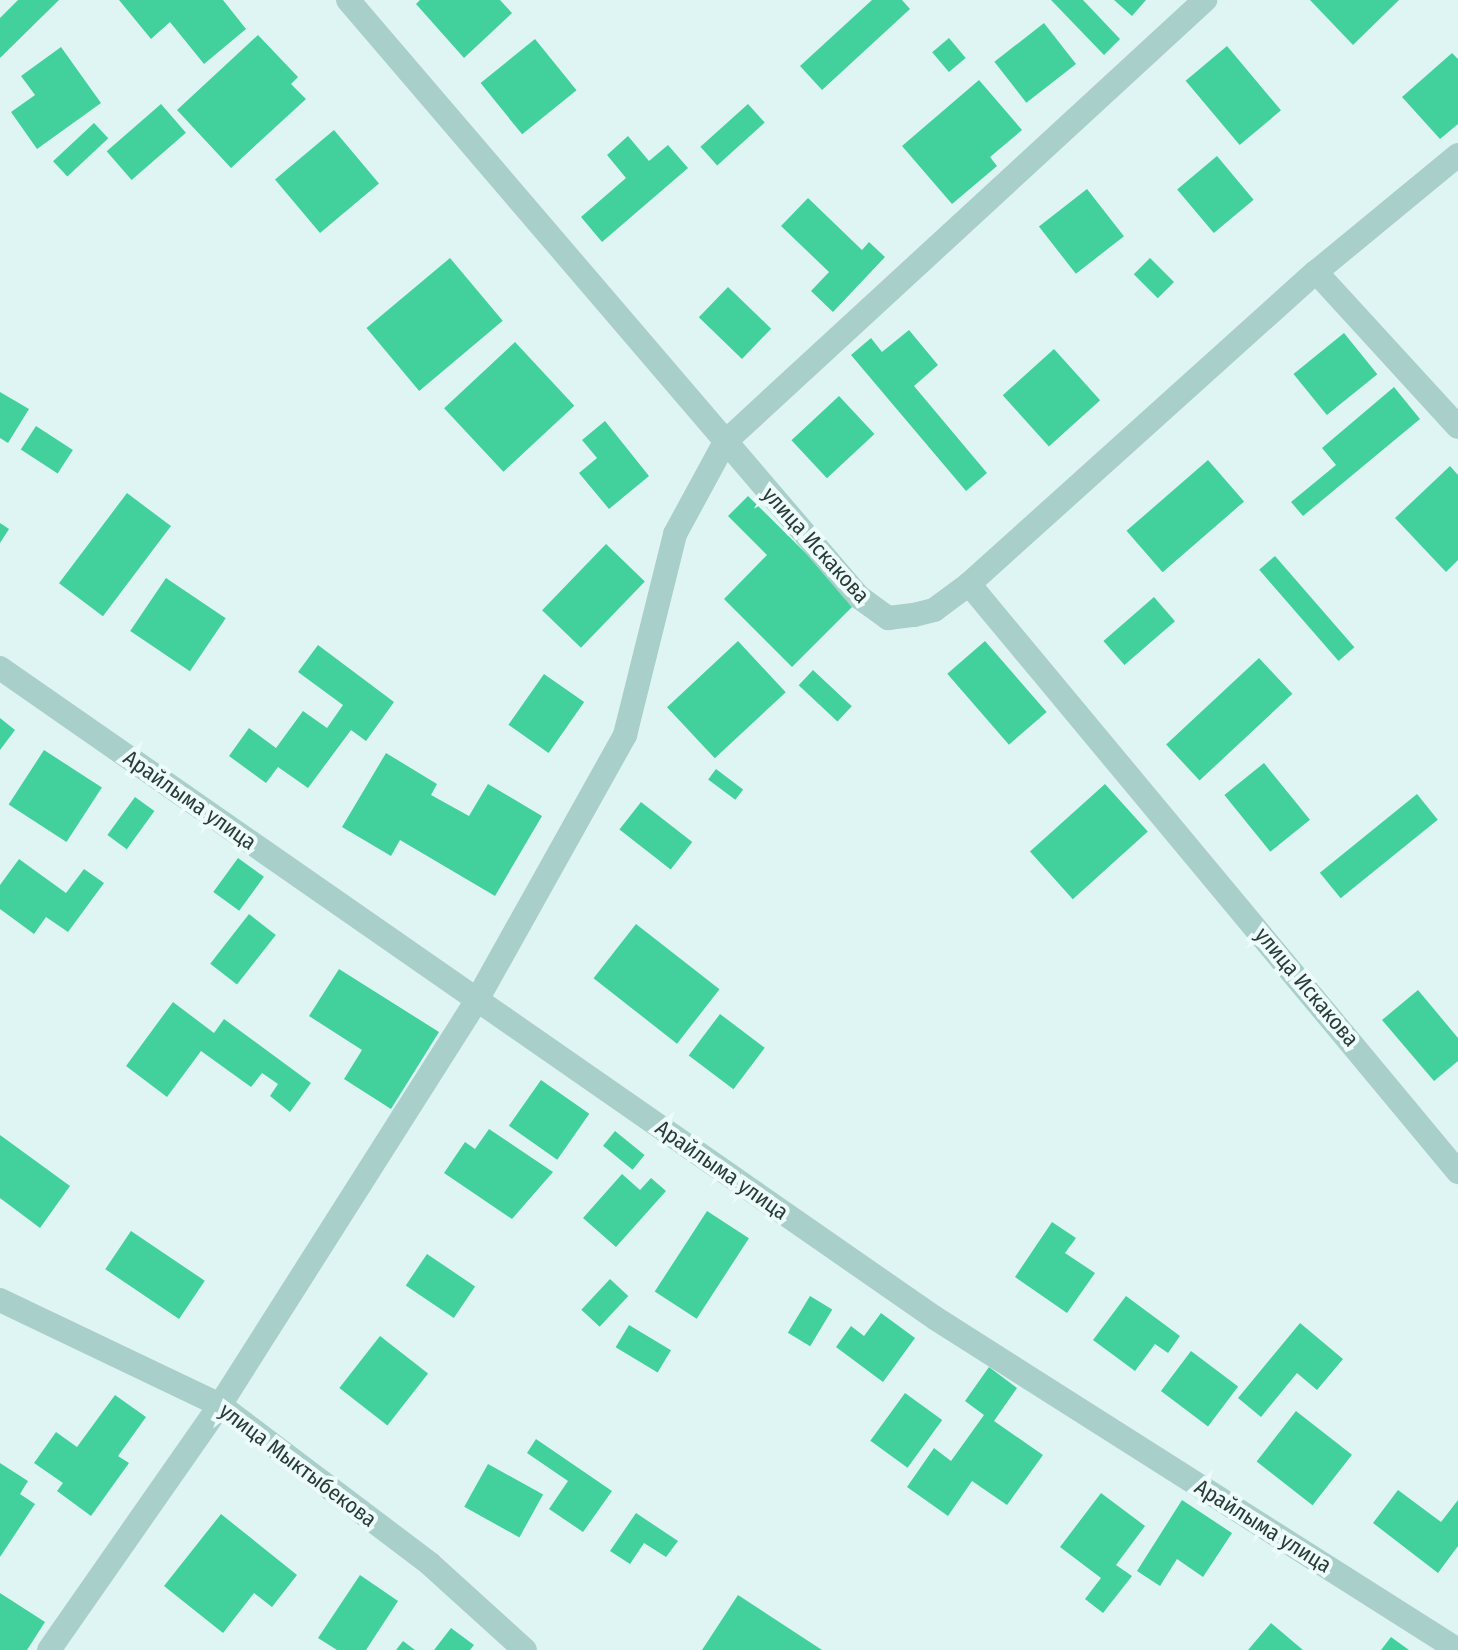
<!DOCTYPE html>
<html>
<head>
<meta charset="utf-8">
<style>
  body { margin:0 }
  #map { position:relative; width:1458px; height:1650px; overflow:hidden; background:#dff5f4; font-family:"Fira Sans Condensed",sans-serif }
  div>[style] { position:absolute }
  [style*='--x'] { left:calc(var(--x)*1px); top:calc(var(--y)*1px); width:calc(var(--w)*1px); rotate:calc(var(--a)*1deg) }
  .building>* { inset:0; background:#42d19d; transform-origin:0 0 }
  .street>* { height:24px; margin:-12px; padding:0 12px; transform-origin:12px; border-radius:12px; background:#a9cfca }
  span { translate:-50% -50%; white-space:nowrap; text-align:center; line-height:1.15; -webkit-text-stroke:8px #edfcfb; paint-order:stroke }
  .street-label { font-size:22px; color:#2a3c37 }
</style>
</head>
<body>
<div id="map">
  <div class="building">
    <i style="clip-path:polygon(18px 0,59px 0,0 58px,0 18px)"></i>
    <i style="clip-path:polygon(119px 0,223px 0,246px 29px,204px 64px,170px 22px,151px 39px)"></i>
    <i style="clip-path:polygon(420px 0,500px 0,512px 13px,464px 58px,416px 4px)"></i>
    <i style="clip-path:polygon(872px 0,902px 0,910px 9px,822px 90px,800px 66px)"></i>
    <i style="clip-path:polygon(1051px 0,1083px 0,1120px 39px,1104px 55px)"></i>
    <i style="clip-path:polygon(1114px 0,1146px 0,1132px 16px)"></i>
    <i style="clip-path:polygon(1310px 0,1399px 0,1353px 45px)"></i>
    <i style="left:1044px;top:23px;width:52px;height:63px;rotate:52deg"></i>
    <i style="clip-path:polygon(258px 35px,298px 77px,291px 84px,306px 99px,231px 168px,177px 110px)"></i>
    <i style="left:949px;top:38px;width:26px;height:22px;rotate:50deg"></i>
    <i style="left:535px;top:39px;width:66px;height:70px;rotate:51deg"></i>
    <i style="left:1227px;top:46px;width:84px;height:54px;rotate:50deg"></i>
    <i style="clip-path:polygon(61px 47px,101px 103px,37px 149px,11px 112px,35px 95px,21px 76px)"></i>
    <i style="clip-path:polygon(1452px 53px,1458px 59px,1458px 124px,1440px 139px,1402px 97px)"></i>
    <i style="clip-path:polygon(979px 80px,1022px 130px,990px 157px,997px 166px,952px 204px,902px 146px)"></i>
    <i style="left:161px;top:104px;width:38px;height:72px;rotate:49deg"></i>
    <i style="left:748px;top:104px;width:25px;height:64px;rotate:48deg"></i>
    <i style="left:94px;top:123px;width:21px;height:56px;rotate:47deg"></i>
    <i style="left:334px;top:130px;width:70px;height:77px;rotate:50deg"></i>
    <i style="clip-path:polygon(628px 136px,649px 161px,668px 145px,688px 168px,602px 242px,581px 217px,626px 178px,607px 155px)"></i>
    <i style="left:1217px;top:156px;width:57px;height:52px;rotate:50deg"></i>
    <i style="left:1087px;top:189px;width:60px;height:61px;rotate:52deg"></i>
    <i style="clip-path:polygon(808px 198px,862px 250px,869px 242px,885px 257px,833px 312px,811px 291px,829px 272px,781px 226px)"></i>
    <i style="left:450px;top:258px;width:82px;height:109px;rotate:50deg"></i>
    <i style="left:1150px;top:258px;width:34px;height:23px;rotate:45deg"></i>
    <i style="left:728px;top:287px;width:60px;height:42px;rotate:44deg"></i>
    <i style="clip-path:polygon(909px 330px,938px 365px,914px 386px,987px 473px,966px 491px,851px 355px,871px 338px,882px 352px)"></i>
    <i style="left:1344px;top:333px;width:53px;height:65px;rotate:51deg"></i>
    <i style="left:515px;top:342px;width:87px;height:97px;rotate:47deg"></i>
    <i style="left:1054px;top:349px;width:69px;height:69px;rotate:48deg"></i>
    <i style="clip-path:polygon(1394px 387px,1420px 419px,1303px 516px,1291px 502px,1336px 465px,1322px 448px)"></i>
    <i style="clip-path:polygon(0 392px,29px 409px,8px 443px,0 438px)"></i>
    <i style="left:839px;top:396px;width:52px;height:65px;rotate:47deg"></i>
    <i style="clip-path:polygon(605px 421px,649px 476px,609px 509px,579px 473px,597px 458px,582px 440px)"></i>
    <i style="left:36px;top:426px;width:44px;height:28px;rotate:33deg"></i>
    <i style="left:1208px;top:460px;width:55px;height:108px;rotate:49deg"></i>
    <i style="clip-path:polygon(1450px 466px,1458px 475px,1458px 560px,1446px 572px,1395px 518px)"></i>
    <i style="left:127px;top:493px;width:55px;height:113px;rotate:37deg"></i>
    <i style="clip-path:polygon(748px 496px,856px 603px,792px 667px,724px 599px,767px 555px,728px 516px)"></i>
    <i style="clip-path:polygon(0 523px,9px 529px,0 543px)"></i>
    <i style="left:606px;top:544px;width:54px;height:92px;rotate:44deg"></i>
    <i style="left:1275px;top:556px;width:121px;height:21px;rotate:49deg"></i>
    <i style="left:166px;top:578px;width:72px;height:64px;rotate:34deg"></i>
    <i style="left:1154px;top:597px;width:32px;height:67px;rotate:49deg"></i>
    <i style="left:738px;top:641px;width:70px;height:97px;rotate:47deg"></i>
    <i style="left:985px;top:641px;width:94px;height:50px;rotate:49deg"></i>
    <i style="clip-path:polygon(318px 645px,394px 702px,366px 741px,351px 730px,308px 788px,278px 767px,266px 783px,229px 756px,249px 728px,276px 748px,303px 711px,327px 728px,343px 705px,298px 672px)"></i>
    <i style="left:1259px;top:658px;width:49px;height:127px;rotate:47deg"></i>
    <i style="left:813px;top:670px;width:53px;height:21px;rotate:43deg"></i>
    <i style="left:544px;top:674px;width:49px;height:62px;rotate:35deg"></i>
    <i style="clip-path:polygon(0 718px,15px 730px,0 750px)"></i>
    <i style="left:44px;top:750px;width:69px;height:65px;rotate:33deg"></i>
    <i style="clip-path:polygon(386px 753px,437px 784px,431px 795px,469px 816px,488px 784px,542px 816px,495px 896px,400px 840px,391px 856px,342px 827px)"></i>
    <i style="left:1264px;top:763px;width:73px;height:51px;rotate:51deg"></i>
    <i style="left:716px;top:769px;width:34px;height:13px;rotate:37deg"></i>
    <i style="left:1105px;top:784px;width:64px;height:101px;rotate:48deg"></i>
    <i style="left:1417px;top:794px;width:33px;height:125px;rotate:51deg"></i>
    <i style="left:135px;top:797px;width:24px;height:47px;rotate:36deg"></i>
    <i style="left:641px;top:802px;width:65px;height:35px;rotate:38deg"></i>
    <i style="left:238px;top:858px;width:32px;height:42px;rotate:36deg"></i>
    <i style="clip-path:polygon(19px 859px,66px 893px,84px 869px,104px 883px,68px 932px,46px 917px,34px 934px,0 909px,0 885px)"></i>
    <i style="left:249px;top:914px;width:34px;height:63px;rotate:38deg"></i>
    <i style="left:636px;top:924px;width:106px;height:69px;rotate:38deg"></i>
    <i style="clip-path:polygon(339px 969px,439px 1032px,391px 1109px,344px 1079px,362px 1050px,309px 1016px)"></i>
    <i style="clip-path:polygon(1418px 990px,1458px 1038px,1458px 1061px,1434px 1081px,1382px 1020px)"></i>
    <i style="clip-path:polygon(173px 1002px,214px 1033px,224px 1019px,311px 1083px,290px 1112px,270px 1096px,278px 1084px,262px 1073px,251px 1087px,201px 1051px,167px 1097px,126px 1066px)"></i>
    <i style="left:720px;top:1014px;width:56px;height:52px;rotate:37deg"></i>
    <i style="left:541px;top:1080px;width:59px;height:56px;rotate:35deg"></i>
    <i style="clip-path:polygon(489px 1129px,553px 1172px,512px 1219px,444px 1173px,465px 1142px,475px 1149px)"></i>
    <i style="left:615px;top:1131px;width:38px;height:19px;rotate:39deg"></i>
    <i style="clip-path:polygon(0 1135px,70px 1186px,40px 1228px,0 1198px)"></i>
    <i style="clip-path:polygon(622px 1174px,640px 1190px,651px 1178px,666px 1191px,616px 1247px,583px 1218px)"></i>
    <i style="left:707px;top:1211px;width:50px;height:96px;rotate:33deg"></i>
    <i style="clip-path:polygon(1052px 1222px,1076px 1238px,1065px 1253px,1095px 1273px,1067px 1313px,1015px 1277px)"></i>
    <i style="left:131px;top:1231px;width:89px;height:46px;rotate:34deg"></i>
    <i style="left:427px;top:1254px;width:58px;height:38px;rotate:34deg"></i>
    <i style="left:610px;top:1279px;width:25px;height:42px;rotate:43deg"></i>
    <i style="left:810px;top:1296px;width:26px;height:43px;rotate:31deg"></i>
    <i style="clip-path:polygon(1126px 1296px,1180px 1336px,1168px 1353px,1155px 1344px,1135px 1371px,1093px 1340px)"></i>
    <i style="clip-path:polygon(881px 1313px,915px 1338px,883px 1382px,836px 1347px,851px 1326px,864px 1336px)"></i>
    <i style="clip-path:polygon(1300px 1323px,1343px 1359px,1317px 1390px,1297px 1373px,1261px 1417px,1238px 1398px)"></i>
    <i style="left:629px;top:1325px;width:49px;height:26px;rotate:31deg"></i>
    <i style="left:380px;top:1336px;width:61px;height:66px;rotate:38deg"></i>
    <i style="left:1191px;top:1351px;width:59px;height:50px;rotate:37deg"></i>
    <i style="clip-path:polygon(989px 1367px,1017px 1388px,994px 1421px,1043px 1455px,1007px 1505px,972px 1481px,948px 1516px,907px 1487px,934px 1448px,951px 1461px,984px 1415px,965px 1401px)"></i>
    <i style="left:905px;top:1393px;width:46px;height:59px;rotate:36deg"></i>
    <i style="clip-path:polygon(115px 1395px,146px 1417px,118px 1456px,129px 1463px,91px 1516px,57px 1491px,63px 1483px,34px 1463px,56px 1432px,77px 1447px)"></i>
    <i style="left:1296px;top:1411px;width:71px;height:64px;rotate:38deg"></i>
    <i style="clip-path:polygon(536px 1439px,612px 1491px,583px 1532px,549px 1509px,568px 1481px,527px 1453px)"></i>
    <i style="clip-path:polygon(0 1463px,28px 1481px,20px 1494px,35px 1504px,0 1557px)"></i>
    <i style="left:488px;top:1464px;width:63px;height:49px;rotate:29deg"></i>
    <i style="clip-path:polygon(1398px 1490px,1441px 1522px,1458px 1500px,1458px 1546px,1438px 1573px,1373px 1523px)"></i>
    <i style="clip-path:polygon(1101px 1493px,1145px 1526px,1116px 1565px,1132px 1576px,1103px 1613px,1085px 1599px,1101px 1578px,1060px 1547px)"></i>
    <i style="clip-path:polygon(1182px 1500px,1232px 1533px,1203px 1577px,1177px 1559px,1160px 1586px,1137px 1571px)"></i>
    <i style="clip-path:polygon(636px 1513px,678px 1541px,666px 1557px,644px 1543px,630px 1564px,610px 1551px)"></i>
    <i style="clip-path:polygon(221px 1514px,297px 1575px,272px 1607px,254px 1593px,223px 1633px,164px 1586px)"></i>
    <i style="clip-path:polygon(360px 1575px,398px 1601px,366px 1650px,337px 1650px,318px 1638px)"></i>
    <i style="clip-path:polygon(0 1593px,45px 1622px,27px 1650px,0 1650px)"></i>
    <i style="clip-path:polygon(738px 1595px,822px 1650px,702px 1650px)"></i>
    <i style="clip-path:polygon(1271px 1623px,1303px 1650px,1248px 1650px)"></i>
    <i style="clip-path:polygon(451px 1628px,474px 1645px,470px 1650px,434px 1650px)"></i>
    <i style="clip-path:polygon(1391px 1637px,1409px 1650px,1381px 1650px)"></i>
    <i style="clip-path:polygon(403px 1641px,415px 1650px,396px 1650px)"></i>
  </div>
  <div class="street">
    <i style="--x:348;--y:0;--w:786;--a:49.44"></i>
    <i style="--x:859;--y:597;--w:36;--a:36"></i>
    <i style="--x:888;--y:618;--w:26;--a:-7"></i>
    <i style="--x:914;--y:615;--w:21;--a:-14"></i>
    <i style="--x:934;--y:610;--w:44;--a:-36.6"></i>
    <i style="--x:969;--y:584;--w:765;--a:50.25"></i>
    <i style="--x:1316;--y:272;--w:210;--a:47.5"></i>
    <i style="--x:969;--y:584;--w:467;--a:-42"></i>
    <i style="--x:1316;--y:272;--w:184;--a:-39.5"></i>
    <i style="--x:0;--y:668;--w:1139;--a:34.81"></i>
    <i style="--x:935;--y:1318;--w:619;--a:32.41"></i>
    <i style="--x:0;--y:1300;--w:244;--a:25.5"></i>
    <i style="--x:220;--y:1405;--w:263;--a:37.1"></i>
    <i style="--x:430;--y:1564;--w:128;--a:42.2"></i>
    <i style="--x:49;--y:1650;--w:299;--a:-55.1"></i>
    <i style="--x:220;--y:1405;--w:480;--a:-57.6"></i>
    <i style="--x:477;--y:1000;--w:304;--a:-60.8"></i>
    <i style="--x:625;--y:735;--w:207;--a:-76"></i>
    <i style="--x:675;--y:534;--w:105;--a:-61.5"></i>
    <i style="--x:725;--y:442;--w:653;--a:-42.64"></i>
  </div>
  <div class="street-label">
    <span style="left:816px;top:545px;rotate:48deg">улица Искакова</span>
    <span style="left:190px;top:800px;rotate:35deg">Арайлыма улица</span>
    <span style="left:1307px;top:987px;rotate:50deg">улица Искакова</span>
    <span style="left:722px;top:1170px;rotate:35deg">Арайлыма улица</span>
    <span style="left:298px;top:1465px;rotate:37deg">улица Мыктыбекова</span>
    <span style="left:1263px;top:1526px;rotate:32deg">Арайлыма улица</span>
  </div>
</div>
</body>
</html>
